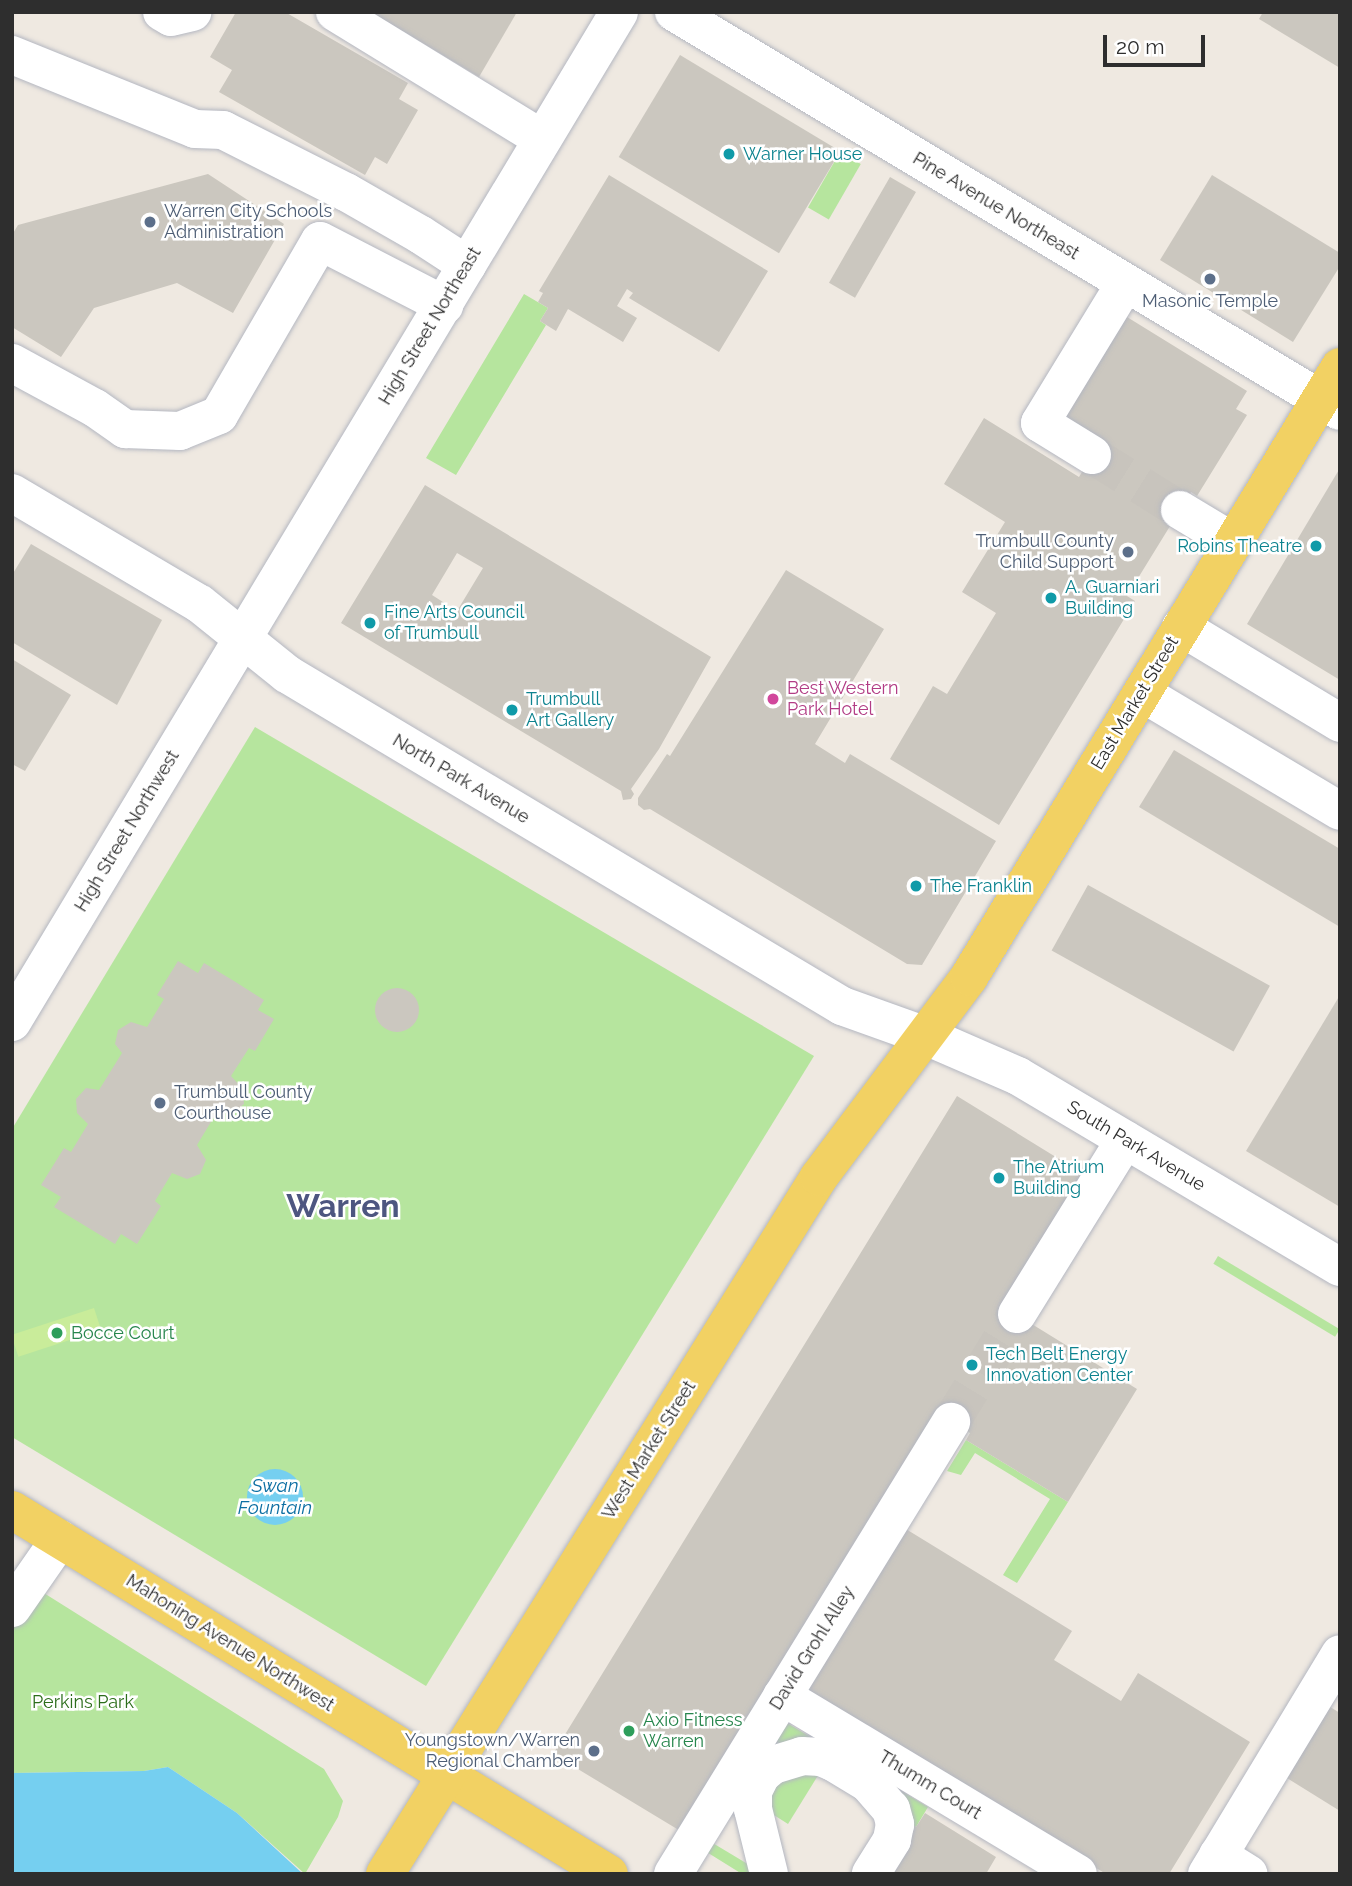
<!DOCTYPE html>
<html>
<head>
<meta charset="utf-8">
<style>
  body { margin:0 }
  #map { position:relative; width:1352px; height:1886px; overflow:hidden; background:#efe9e1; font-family:Raleway,sans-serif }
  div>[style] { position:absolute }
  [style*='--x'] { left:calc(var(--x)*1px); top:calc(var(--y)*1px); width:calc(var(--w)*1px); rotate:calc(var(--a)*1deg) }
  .green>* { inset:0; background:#b6e59e; transform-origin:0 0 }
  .pitch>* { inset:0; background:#c9ec9a; transform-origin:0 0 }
  .water>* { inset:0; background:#75cff0 }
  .round { border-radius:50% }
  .building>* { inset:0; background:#cbc7bf; transform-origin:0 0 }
  .minor-tunnel>* { height:38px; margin-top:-19px; transform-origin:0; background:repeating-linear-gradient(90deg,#c8c4bd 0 38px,transparent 0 57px) }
  .roads { filter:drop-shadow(0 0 2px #b4b7c1) drop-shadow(0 0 2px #b4b7c1) }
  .minor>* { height:38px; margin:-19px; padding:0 19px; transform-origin:19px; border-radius:19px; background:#fff }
  .major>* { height:38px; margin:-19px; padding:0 19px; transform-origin:19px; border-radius:19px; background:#f2d163 }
  .dots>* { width:19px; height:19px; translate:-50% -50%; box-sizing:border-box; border:4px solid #fff; border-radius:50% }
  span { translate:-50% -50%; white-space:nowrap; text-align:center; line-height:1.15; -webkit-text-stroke:5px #fff; paint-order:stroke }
  .culture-label { font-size:18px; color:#0d838f }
  .left { translate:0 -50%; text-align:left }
  .right { translate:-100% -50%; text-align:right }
  .street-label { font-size:18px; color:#2e2e2e }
  .service-label { font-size:18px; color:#4e5e75 }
  .hotel-label { font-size:18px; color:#b23c85 }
  .leisure-label { font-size:18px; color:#27864d }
  .park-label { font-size:18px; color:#2c6e1b }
  .water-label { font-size:19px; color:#0d6fa3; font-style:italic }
  .town-label { font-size:32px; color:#4d5680; font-weight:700 }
  .frame { position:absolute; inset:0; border:14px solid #2e2e2e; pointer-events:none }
  .scale { position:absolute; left:1103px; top:35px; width:102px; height:32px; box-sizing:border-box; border:4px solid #2e2e2e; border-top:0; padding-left:9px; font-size:21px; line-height:24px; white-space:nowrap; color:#2e2e2e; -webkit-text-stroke:5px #fff; paint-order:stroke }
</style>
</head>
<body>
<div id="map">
  <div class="green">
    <i style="left:840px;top:152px;width:24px;height:64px;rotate:30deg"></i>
    <i style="clip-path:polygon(524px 294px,548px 308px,540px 321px,546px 325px,456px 475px,426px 458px)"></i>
    <i style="clip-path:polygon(255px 727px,814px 1056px,426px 1686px,12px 1437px,12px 1129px)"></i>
    <i style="left:1218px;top:1256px;width:142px;height:9px;rotate:31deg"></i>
    <i style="clip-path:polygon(966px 1440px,1068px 1502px,1017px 1583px,1003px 1575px,1050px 1499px,975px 1453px,961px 1475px,947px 1471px)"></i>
    <i style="clip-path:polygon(12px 1573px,324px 1769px,343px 1801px,338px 1817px,305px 1874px,237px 1813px,168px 1767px,144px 1771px,12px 1773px)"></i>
    <i style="clip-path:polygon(777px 1717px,928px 1807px,916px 1827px,910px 1823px,882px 1783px,755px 1759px,706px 1839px,756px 1869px,752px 1874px,742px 1874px,697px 1846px)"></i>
    <i style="clip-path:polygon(822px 1769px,788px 1824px,766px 1810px,768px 1784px)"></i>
  </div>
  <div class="pitch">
    <i style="left:94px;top:1308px;width:23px;height:87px;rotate:72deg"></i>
  </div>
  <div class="water">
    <i class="round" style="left:247px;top:1469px;width:56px;height:56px"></i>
    <i style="clip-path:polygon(168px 1767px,237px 1813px,303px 1874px,12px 1874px,12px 1773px,144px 1771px)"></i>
  </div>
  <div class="building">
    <i style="clip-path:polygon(236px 12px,285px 12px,408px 83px,399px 99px,418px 110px,387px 164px,375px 157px,365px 175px,219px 92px,232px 70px,210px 57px)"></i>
    <i style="clip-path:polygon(371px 12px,517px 12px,479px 77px)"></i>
    <i style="clip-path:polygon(1263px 12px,1340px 12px,1340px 68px,1259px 19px)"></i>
    <i style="left:680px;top:55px;width:187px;height:119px;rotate:31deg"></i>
    <i style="clip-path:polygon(208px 174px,284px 224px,233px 313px,177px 283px,94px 308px,61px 357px,12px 327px,12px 235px,18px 225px)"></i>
    <i style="clip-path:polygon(609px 175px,768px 271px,719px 352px,629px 298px,633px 293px,627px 289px,617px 306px,637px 318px,623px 342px,568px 309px,556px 331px,540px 321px,548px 308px,538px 302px,543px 293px,539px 291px)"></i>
    <i style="clip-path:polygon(1212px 175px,1340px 253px,1340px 266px,1293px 342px,1160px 260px)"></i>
    <i style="left:890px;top:177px;width:30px;height:122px;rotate:30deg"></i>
    <i style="clip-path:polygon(1127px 317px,1247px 391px,1236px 409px,1247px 415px,1197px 496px,1191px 492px,1127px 596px,1135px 601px,999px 825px,890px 759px,933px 686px,947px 694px,996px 613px,962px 592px,1005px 522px,944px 484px,984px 418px,1079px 477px,1092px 455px,1065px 418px)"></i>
    <i style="clip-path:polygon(1340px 468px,1340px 680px,1247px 624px)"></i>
    <i style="clip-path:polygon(evenodd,425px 485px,711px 657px,659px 749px,631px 789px,634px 794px,631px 799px,623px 800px,621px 791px,341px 623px,425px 485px,457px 553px,483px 568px,457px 611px,432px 595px,457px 553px)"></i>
    <i style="clip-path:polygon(31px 544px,162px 620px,117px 705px,12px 642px,12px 575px)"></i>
    <i style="clip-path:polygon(786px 570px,884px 629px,815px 744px,845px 763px,850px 754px,996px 841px,922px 965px,907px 964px,650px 809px,644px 810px,638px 805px,638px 798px,667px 754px,670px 756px)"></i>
    <i style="clip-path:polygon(12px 659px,71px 695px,25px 771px,12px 764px)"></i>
    <i style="clip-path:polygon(1174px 750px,1340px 849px,1340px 927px,1139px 807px)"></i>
    <i style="left:1088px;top:885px;width:208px;height:75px;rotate:29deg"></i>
    <i style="clip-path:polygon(178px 961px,198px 973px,204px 963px,234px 981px,264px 1000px,258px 1010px,274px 1019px,255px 1051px,249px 1048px,231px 1076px,243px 1089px,244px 1104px,233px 1114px,217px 1112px,197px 1145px,206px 1160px,200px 1174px,187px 1179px,172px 1173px,155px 1201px,161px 1206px,137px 1244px,121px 1234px,115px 1244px,54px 1207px,61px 1197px,41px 1185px,64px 1148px,71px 1152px,88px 1124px,77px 1113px,76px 1099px,86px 1088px,99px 1090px,122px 1053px,115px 1044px,118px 1030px,131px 1022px,147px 1027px,164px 999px,157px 995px)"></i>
    <i class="round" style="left:375px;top:988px;width:44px;height:44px"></i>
    <i style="clip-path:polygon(1340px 995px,1340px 1207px,1246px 1151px)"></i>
    <i style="clip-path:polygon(957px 1096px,1090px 1178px,1009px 1310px,1137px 1389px,1068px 1502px,966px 1440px,970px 1433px,944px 1417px,687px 1835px,553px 1754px)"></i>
    <i style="clip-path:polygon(901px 1526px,1072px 1631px,1054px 1660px,1121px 1701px,1138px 1673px,1250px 1742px,1169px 1874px,1106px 1874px,802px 1687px)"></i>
    <i style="clip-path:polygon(1317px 1699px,1340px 1713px,1340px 1811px,1274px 1770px)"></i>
    <i style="clip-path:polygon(925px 1813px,996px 1857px,986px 1874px,880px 1874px,910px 1823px,916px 1827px)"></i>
  </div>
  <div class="minor-tunnel">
    <i style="--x:1092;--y:455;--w:104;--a:32"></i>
    <i style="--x:951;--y:1422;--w:127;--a:-58.6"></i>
  </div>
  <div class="roads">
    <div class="minor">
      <i style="--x:162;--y:12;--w:10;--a:29"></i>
      <i style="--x:171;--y:17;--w:22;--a:-13"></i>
      <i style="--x:335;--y:12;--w:243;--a:31.5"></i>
      <i style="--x:674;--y:12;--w:776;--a:30.93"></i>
      <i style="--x:12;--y:55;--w:197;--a:22"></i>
      <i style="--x:195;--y:129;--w:28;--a:2"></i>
      <i style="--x:223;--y:130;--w:138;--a:26.8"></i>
      <i style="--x:346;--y:192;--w:86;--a:29.8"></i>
      <i style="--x:421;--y:235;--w:55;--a:33.1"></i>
      <i style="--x:12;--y:363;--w:94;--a:28.5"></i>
      <i style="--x:95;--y:408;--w:37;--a:35"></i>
      <i style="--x:125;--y:429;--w:55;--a:2.1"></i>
      <i style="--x:180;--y:431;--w:42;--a:-22.3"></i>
      <i style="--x:219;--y:415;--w:201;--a:-59.9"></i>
      <i style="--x:320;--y:241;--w:140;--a:27.3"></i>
      <i style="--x:1092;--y:455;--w:61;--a:-148.4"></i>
      <i style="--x:1040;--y:423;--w:163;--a:-58.6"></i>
      <i style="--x:12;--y:493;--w:218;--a:30.6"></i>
      <i style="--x:200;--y:604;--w:112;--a:38.8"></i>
      <i style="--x:287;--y:674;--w:647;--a:30.89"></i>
      <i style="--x:842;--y:1006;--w:89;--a:19.7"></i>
      <i style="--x:926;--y:1036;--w:100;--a:23.5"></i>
      <i style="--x:1018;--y:1076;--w:374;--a:30.7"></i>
      <i style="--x:1180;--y:510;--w:62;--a:31.1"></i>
      <i style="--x:1181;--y:627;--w:186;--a:31.1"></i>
      <i style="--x:1142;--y:693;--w:230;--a:30.8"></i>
      <i style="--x:12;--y:1022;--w:1178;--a:-58.99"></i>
      <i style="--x:1017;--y:1314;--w:205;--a:-58.2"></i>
      <i style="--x:12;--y:1608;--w:84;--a:-55.2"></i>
      <i style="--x:782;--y:1696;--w:345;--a:31"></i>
      <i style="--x:1218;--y:1855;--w:36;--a:32"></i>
      <i style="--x:673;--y:1874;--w:531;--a:-58.41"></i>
      <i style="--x:769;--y:1874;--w:67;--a:-103.8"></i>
      <i style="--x:753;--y:1809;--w:18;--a:-90"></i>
      <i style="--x:753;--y:1791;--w:18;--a:-63"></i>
      <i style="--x:761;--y:1775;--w:16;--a:-40"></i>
      <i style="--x:773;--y:1765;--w:30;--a:-17"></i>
      <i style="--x:802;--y:1756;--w:19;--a:3"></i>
      <i style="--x:821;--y:1757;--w:13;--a:23"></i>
      <i style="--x:833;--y:1762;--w:41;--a:31"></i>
      <i style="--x:868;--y:1783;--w:35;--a:49"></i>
      <i style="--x:891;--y:1809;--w:16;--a:75"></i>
      <i style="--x:895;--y:1824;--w:16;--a:101"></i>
      <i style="--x:892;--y:1840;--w:40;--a:122"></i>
      <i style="--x:1207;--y:1874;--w:257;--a:-58.8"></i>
    </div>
    <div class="major">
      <i style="--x:12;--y:1510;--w:699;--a:31.37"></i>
      <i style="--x:385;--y:1874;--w:821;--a:-58.09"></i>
      <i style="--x:819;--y:1177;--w:250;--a:-53.1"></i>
      <i style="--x:969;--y:977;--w:714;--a:-58.69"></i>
    </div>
  </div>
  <div class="dots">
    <i style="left:729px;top:154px;background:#0f9aa8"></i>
    <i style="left:150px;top:222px;background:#5c6f8a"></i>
    <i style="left:1210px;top:279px;background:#5c6f8a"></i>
    <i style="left:1316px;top:546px;background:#0f9aa8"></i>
    <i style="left:1128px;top:552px;background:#5c6f8a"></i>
    <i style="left:1051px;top:598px;background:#0f9aa8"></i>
    <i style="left:370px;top:623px;background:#0f9aa8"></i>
    <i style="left:773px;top:699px;background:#d1479c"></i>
    <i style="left:512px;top:710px;background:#0f9aa8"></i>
    <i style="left:916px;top:886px;background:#0f9aa8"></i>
    <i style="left:160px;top:1103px;background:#5c6f8a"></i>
    <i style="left:999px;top:1178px;background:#0f9aa8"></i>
    <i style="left:57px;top:1333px;background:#2e9e5b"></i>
    <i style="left:972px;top:1365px;background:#0f9aa8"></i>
    <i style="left:629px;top:1731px;background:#2e9e5b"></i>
    <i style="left:594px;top:1751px;background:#5c6f8a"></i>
  </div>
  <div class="culture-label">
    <span class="left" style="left:743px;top:154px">Warner House</span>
    <span class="right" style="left:1302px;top:546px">Robins Theatre</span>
    <span class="left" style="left:1065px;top:598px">A. Guarniari<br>Building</span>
    <span class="left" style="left:384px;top:623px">Fine Arts Council<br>of Trumbull</span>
    <span class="left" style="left:526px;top:710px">Trumbull<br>Art Gallery</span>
    <span class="left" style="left:930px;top:886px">The Franklin</span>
    <span class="left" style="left:1013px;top:1178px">The Atrium<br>Building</span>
    <span class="left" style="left:986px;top:1365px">Tech Belt Energy<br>Innovation Center</span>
  </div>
  <div class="street-label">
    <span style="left:996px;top:206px;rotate:31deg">Pine Avenue Northeast</span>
    <span style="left:430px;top:326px;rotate:-59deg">High Street Northeast</span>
    <span style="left:1135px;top:703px;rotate:-59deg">East Market Street</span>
    <span style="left:461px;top:779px;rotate:31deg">North Park Avenue</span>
    <span style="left:127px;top:831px;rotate:-59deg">High Street Northwest</span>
    <span style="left:1136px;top:1146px;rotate:31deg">South Park Avenue</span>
    <span style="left:649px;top:1450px;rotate:-58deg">West Market Street</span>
    <span style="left:230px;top:1643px;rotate:32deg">Mahoning Avenue Northwest</span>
    <span style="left:812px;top:1648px;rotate:-58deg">David Grohl Alley</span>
    <span style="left:930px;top:1785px;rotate:31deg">Thumm Court</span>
  </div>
  <div class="service-label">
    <span class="left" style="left:164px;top:222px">Warren City Schools<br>Administration</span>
    <span style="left:1210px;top:301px">Masonic Temple</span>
    <span class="right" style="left:1114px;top:552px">Trumbull County<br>Child Support</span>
    <span class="left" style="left:174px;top:1103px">Trumbull County<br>Courthouse</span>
    <span class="right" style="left:580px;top:1751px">Youngstown/Warren<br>Regional Chamber</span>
  </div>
  <div class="hotel-label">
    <span class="left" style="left:787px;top:699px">Best Western<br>Park Hotel</span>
  </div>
  <div class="leisure-label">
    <span class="left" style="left:71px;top:1333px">Bocce Court</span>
    <span class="left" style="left:643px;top:1731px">Axio Fitness<br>Warren</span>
  </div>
  <div class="park-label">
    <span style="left:83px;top:1702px">Perkins Park</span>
  </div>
  <div class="water-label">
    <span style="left:275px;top:1497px">Swan<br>Fountain</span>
  </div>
  <div class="town-label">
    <span style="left:343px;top:1206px">Warren</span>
  </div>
  <div class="frame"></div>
  <div class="scale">20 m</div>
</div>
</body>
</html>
